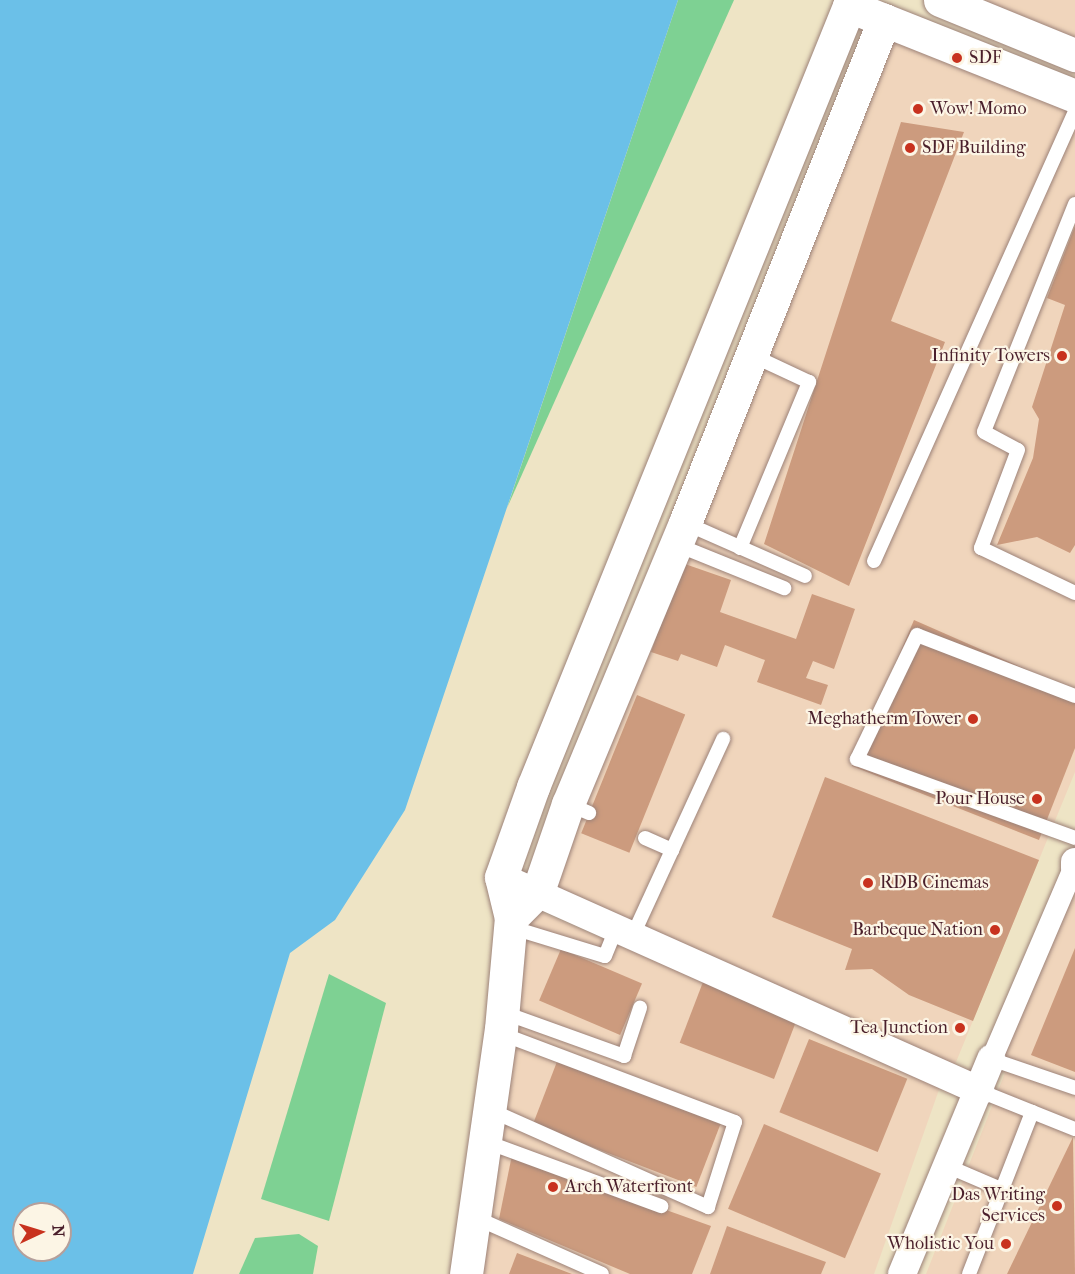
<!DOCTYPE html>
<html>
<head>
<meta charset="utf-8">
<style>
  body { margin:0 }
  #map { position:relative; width:1075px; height:1274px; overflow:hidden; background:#eee4c5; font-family:"IM FELL French Canon",serif }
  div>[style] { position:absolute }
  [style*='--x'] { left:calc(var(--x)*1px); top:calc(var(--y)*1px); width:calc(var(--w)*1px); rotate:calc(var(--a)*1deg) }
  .built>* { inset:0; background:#f0d5bc }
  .green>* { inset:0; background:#7ed193 }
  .water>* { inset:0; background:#6bc0e8 }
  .building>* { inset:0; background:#cc9b7e; transform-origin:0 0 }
  .roads { filter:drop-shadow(0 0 2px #9c8278) drop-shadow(0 0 2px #9c8278) }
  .service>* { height:14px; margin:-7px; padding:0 7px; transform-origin:7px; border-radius:7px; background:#fff }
  .pedestrian>* { height:21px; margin:-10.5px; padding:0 10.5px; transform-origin:10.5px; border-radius:10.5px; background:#fff }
  .minor>* { height:28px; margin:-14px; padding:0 14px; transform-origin:14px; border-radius:14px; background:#fff }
  .tertiary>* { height:33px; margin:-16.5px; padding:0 16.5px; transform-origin:16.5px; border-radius:16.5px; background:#fff }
  .secondary>* { height:33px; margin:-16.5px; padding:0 16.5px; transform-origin:16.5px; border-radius:16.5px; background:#fff }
  .dots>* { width:16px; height:16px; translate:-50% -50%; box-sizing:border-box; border:3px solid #fcf5e5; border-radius:50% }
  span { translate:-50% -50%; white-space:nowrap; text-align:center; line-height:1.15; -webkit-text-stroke:4.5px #fcf5e5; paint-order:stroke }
  .poi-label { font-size:18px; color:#4a1f2b }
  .left { translate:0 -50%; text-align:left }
  .right { translate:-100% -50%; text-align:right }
  .north { position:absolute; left:12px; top:1202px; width:60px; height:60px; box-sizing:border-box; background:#fcf5e5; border:2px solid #b59f9b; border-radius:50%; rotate:86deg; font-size:16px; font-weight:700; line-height:24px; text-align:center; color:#4a1f2b }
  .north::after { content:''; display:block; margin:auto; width:21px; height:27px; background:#c8321e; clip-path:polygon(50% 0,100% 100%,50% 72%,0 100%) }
</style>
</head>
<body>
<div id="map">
  <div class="built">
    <i style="clip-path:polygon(962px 0,1075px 0,1075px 44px)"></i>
    <i style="clip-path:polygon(889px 31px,1075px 107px,1075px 772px,954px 1067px,547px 897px)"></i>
    <i style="clip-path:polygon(1075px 842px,1075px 1274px,926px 1274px,1005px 1073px,987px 1051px)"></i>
    <i style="clip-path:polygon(534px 909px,941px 1084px,874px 1274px,477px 1274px,523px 930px)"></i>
  </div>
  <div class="green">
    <i style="clip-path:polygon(678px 0,734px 0,507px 508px)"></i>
    <i style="clip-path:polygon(329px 974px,386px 1003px,329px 1221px,261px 1199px)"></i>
    <i style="clip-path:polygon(299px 1234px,318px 1246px,313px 1274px,239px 1274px,255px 1238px)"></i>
  </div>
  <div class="water">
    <i style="clip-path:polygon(evenodd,0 0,678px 0,405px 810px,335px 920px,290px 953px,193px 1274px,0 1274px,0 0,24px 1214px,60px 1214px,60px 1250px,24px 1250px,24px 1214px)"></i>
  </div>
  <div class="building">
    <i style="clip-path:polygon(901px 122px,964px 132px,891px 321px,945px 342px,849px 586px,764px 544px)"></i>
    <i style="clip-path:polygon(1075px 226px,1075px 545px,1070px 553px,1037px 537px,997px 545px,1033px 458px,1039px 419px,1032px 407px,1065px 305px,1047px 298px)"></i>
    <i style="clip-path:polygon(682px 563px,731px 580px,720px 612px,796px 639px,812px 594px,855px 609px,834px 669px,813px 661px,806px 678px,828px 685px,821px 705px,757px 682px,765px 660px,725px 645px,717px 667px,681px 654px,678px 661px,651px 652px)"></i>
    <i style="clip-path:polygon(914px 620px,1075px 691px,1075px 748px,1039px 840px,852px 766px)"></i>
    <i style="left:637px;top:695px;width:52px;height:149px;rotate:22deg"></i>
    <i style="clip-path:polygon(825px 777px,1039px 860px,973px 1021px,909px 995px,872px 969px,845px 970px,852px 949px,772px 917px)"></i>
    <i style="clip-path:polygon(1075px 948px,1075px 1072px,1031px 1055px)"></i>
    <i style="left:561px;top:949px;width:88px;height:56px;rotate:23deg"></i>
    <i style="left:703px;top:982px;width:101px;height:65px;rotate:21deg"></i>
    <i style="left:809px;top:1039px;width:106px;height:79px;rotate:22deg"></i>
    <i style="left:558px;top:1059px;width:175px;height:70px;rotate:21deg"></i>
    <i style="left:764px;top:1124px;width:127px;height:92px;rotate:23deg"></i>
    <i style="clip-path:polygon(1073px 1137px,1075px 1274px,1007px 1274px)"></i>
    <i style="clip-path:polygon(512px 1155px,711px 1226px,692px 1274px,630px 1274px,499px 1219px)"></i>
    <i style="clip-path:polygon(727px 1226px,826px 1262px,821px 1274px,710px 1274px)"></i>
    <i style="clip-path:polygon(517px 1253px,572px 1274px,509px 1274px)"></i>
  </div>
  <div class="roads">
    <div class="service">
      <i style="--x:1075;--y:204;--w:245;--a:111.8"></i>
      <i style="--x:984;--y:432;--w:38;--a:28"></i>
      <i style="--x:1018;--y:450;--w:105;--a:110.7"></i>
      <i style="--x:981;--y:548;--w:104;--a:25.6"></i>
      <i style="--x:685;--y:523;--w:131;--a:23.8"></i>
      <i style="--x:675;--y:544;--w:118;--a:22"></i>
      <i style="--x:740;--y:548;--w:180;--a:-67.4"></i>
      <i style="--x:809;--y:382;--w:64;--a:-155"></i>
      <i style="--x:874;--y:561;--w:493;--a:-65.9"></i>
      <i style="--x:1075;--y:696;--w:169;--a:-158.9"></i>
      <i style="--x:917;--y:635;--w:138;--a:115.8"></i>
      <i style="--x:857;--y:759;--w:232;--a:19.9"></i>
      <i style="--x:568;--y:804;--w:23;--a:23"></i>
      <i style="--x:645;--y:838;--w:30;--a:24"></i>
      <i style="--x:510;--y:927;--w:99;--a:17"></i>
      <i style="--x:605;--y:956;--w:31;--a:-68"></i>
      <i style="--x:633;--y:935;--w:216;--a:-65.3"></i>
      <i style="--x:502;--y:1012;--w:130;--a:19.8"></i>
      <i style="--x:624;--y:1056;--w:51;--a:-71.6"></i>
      <i style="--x:991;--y:1059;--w:89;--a:19"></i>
      <i style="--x:980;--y:1091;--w:102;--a:21.8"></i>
      <i style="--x:490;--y:1110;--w:239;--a:24"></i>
      <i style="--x:708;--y:1207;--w:89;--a:-72.4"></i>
      <i style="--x:735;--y:1122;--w:251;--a:-159.3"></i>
      <i style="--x:484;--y:1141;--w:189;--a:20.2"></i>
      <i style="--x:947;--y:1166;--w:61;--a:23.2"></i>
      <i style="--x:474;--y:1217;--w:140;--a:24"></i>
      <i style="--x:969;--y:1274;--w:174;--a:-68.7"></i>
    </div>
    <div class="pedestrian">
      <i style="--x:991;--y:1059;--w:208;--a:-66.8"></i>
    </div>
    <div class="minor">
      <i style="--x:1075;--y:862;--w:6;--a:90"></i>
      <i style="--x:501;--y:877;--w:525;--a:24.07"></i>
      <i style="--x:902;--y:1274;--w:233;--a:-67.5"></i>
    </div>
    <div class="tertiary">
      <i style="--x:511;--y:918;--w:38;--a:-45"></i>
      <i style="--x:538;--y:891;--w:92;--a:-71"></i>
      <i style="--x:568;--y:804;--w:304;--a:-67.4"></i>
      <i style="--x:685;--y:523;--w:541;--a:-68.41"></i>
      <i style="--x:466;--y:1274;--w:247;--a:-81.9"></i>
      <i style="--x:501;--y:1029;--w:111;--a:-84.9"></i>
      <i style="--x:511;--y:918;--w:42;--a:-103.7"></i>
      <i style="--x:501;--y:877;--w:96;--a:-70.4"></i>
      <i style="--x:533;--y:787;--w:843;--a:-67.97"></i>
    </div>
    <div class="secondary">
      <i style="--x:851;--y:0;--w:6;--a:108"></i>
      <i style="--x:849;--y:6;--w:243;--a:21.7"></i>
      <i style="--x:940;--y:0;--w:146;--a:22.2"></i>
    </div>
  </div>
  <div class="dots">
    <i style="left:957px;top:58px;background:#c8321e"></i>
    <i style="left:918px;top:109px;background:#c8321e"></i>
    <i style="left:910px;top:148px;background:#c8321e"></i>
    <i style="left:1062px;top:356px;background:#c8321e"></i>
    <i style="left:973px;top:719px;background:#c8321e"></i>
    <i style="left:1037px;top:799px;background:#c8321e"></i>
    <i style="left:868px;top:883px;background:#c8321e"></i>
    <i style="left:995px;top:930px;background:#c8321e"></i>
    <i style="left:960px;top:1028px;background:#c8321e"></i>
    <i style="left:553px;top:1187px;background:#c8321e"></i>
    <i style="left:1057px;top:1206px;background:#c8321e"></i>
    <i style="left:1006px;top:1244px;background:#c8321e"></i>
  </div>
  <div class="poi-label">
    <span class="left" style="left:969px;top:58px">SDF</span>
    <span class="left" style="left:930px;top:109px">Wow! Momo</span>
    <span class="left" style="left:922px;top:148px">SDF Building</span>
    <span class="right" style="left:1050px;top:356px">Infinity Towers</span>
    <span class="right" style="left:961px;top:719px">Meghatherm Tower</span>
    <span class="right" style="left:1025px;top:799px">Pour House</span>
    <span class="left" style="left:880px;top:883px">RDB Cinemas</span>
    <span class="right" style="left:983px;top:930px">Barbeque Nation</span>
    <span class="right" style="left:948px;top:1028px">Tea Junction</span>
    <span class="left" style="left:565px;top:1187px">Arch Waterfront</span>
    <span class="right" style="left:1045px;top:1206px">Das Writing<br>Services</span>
    <span class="right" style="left:994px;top:1244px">Wholistic You</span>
  </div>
  <div class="north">N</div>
</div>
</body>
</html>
